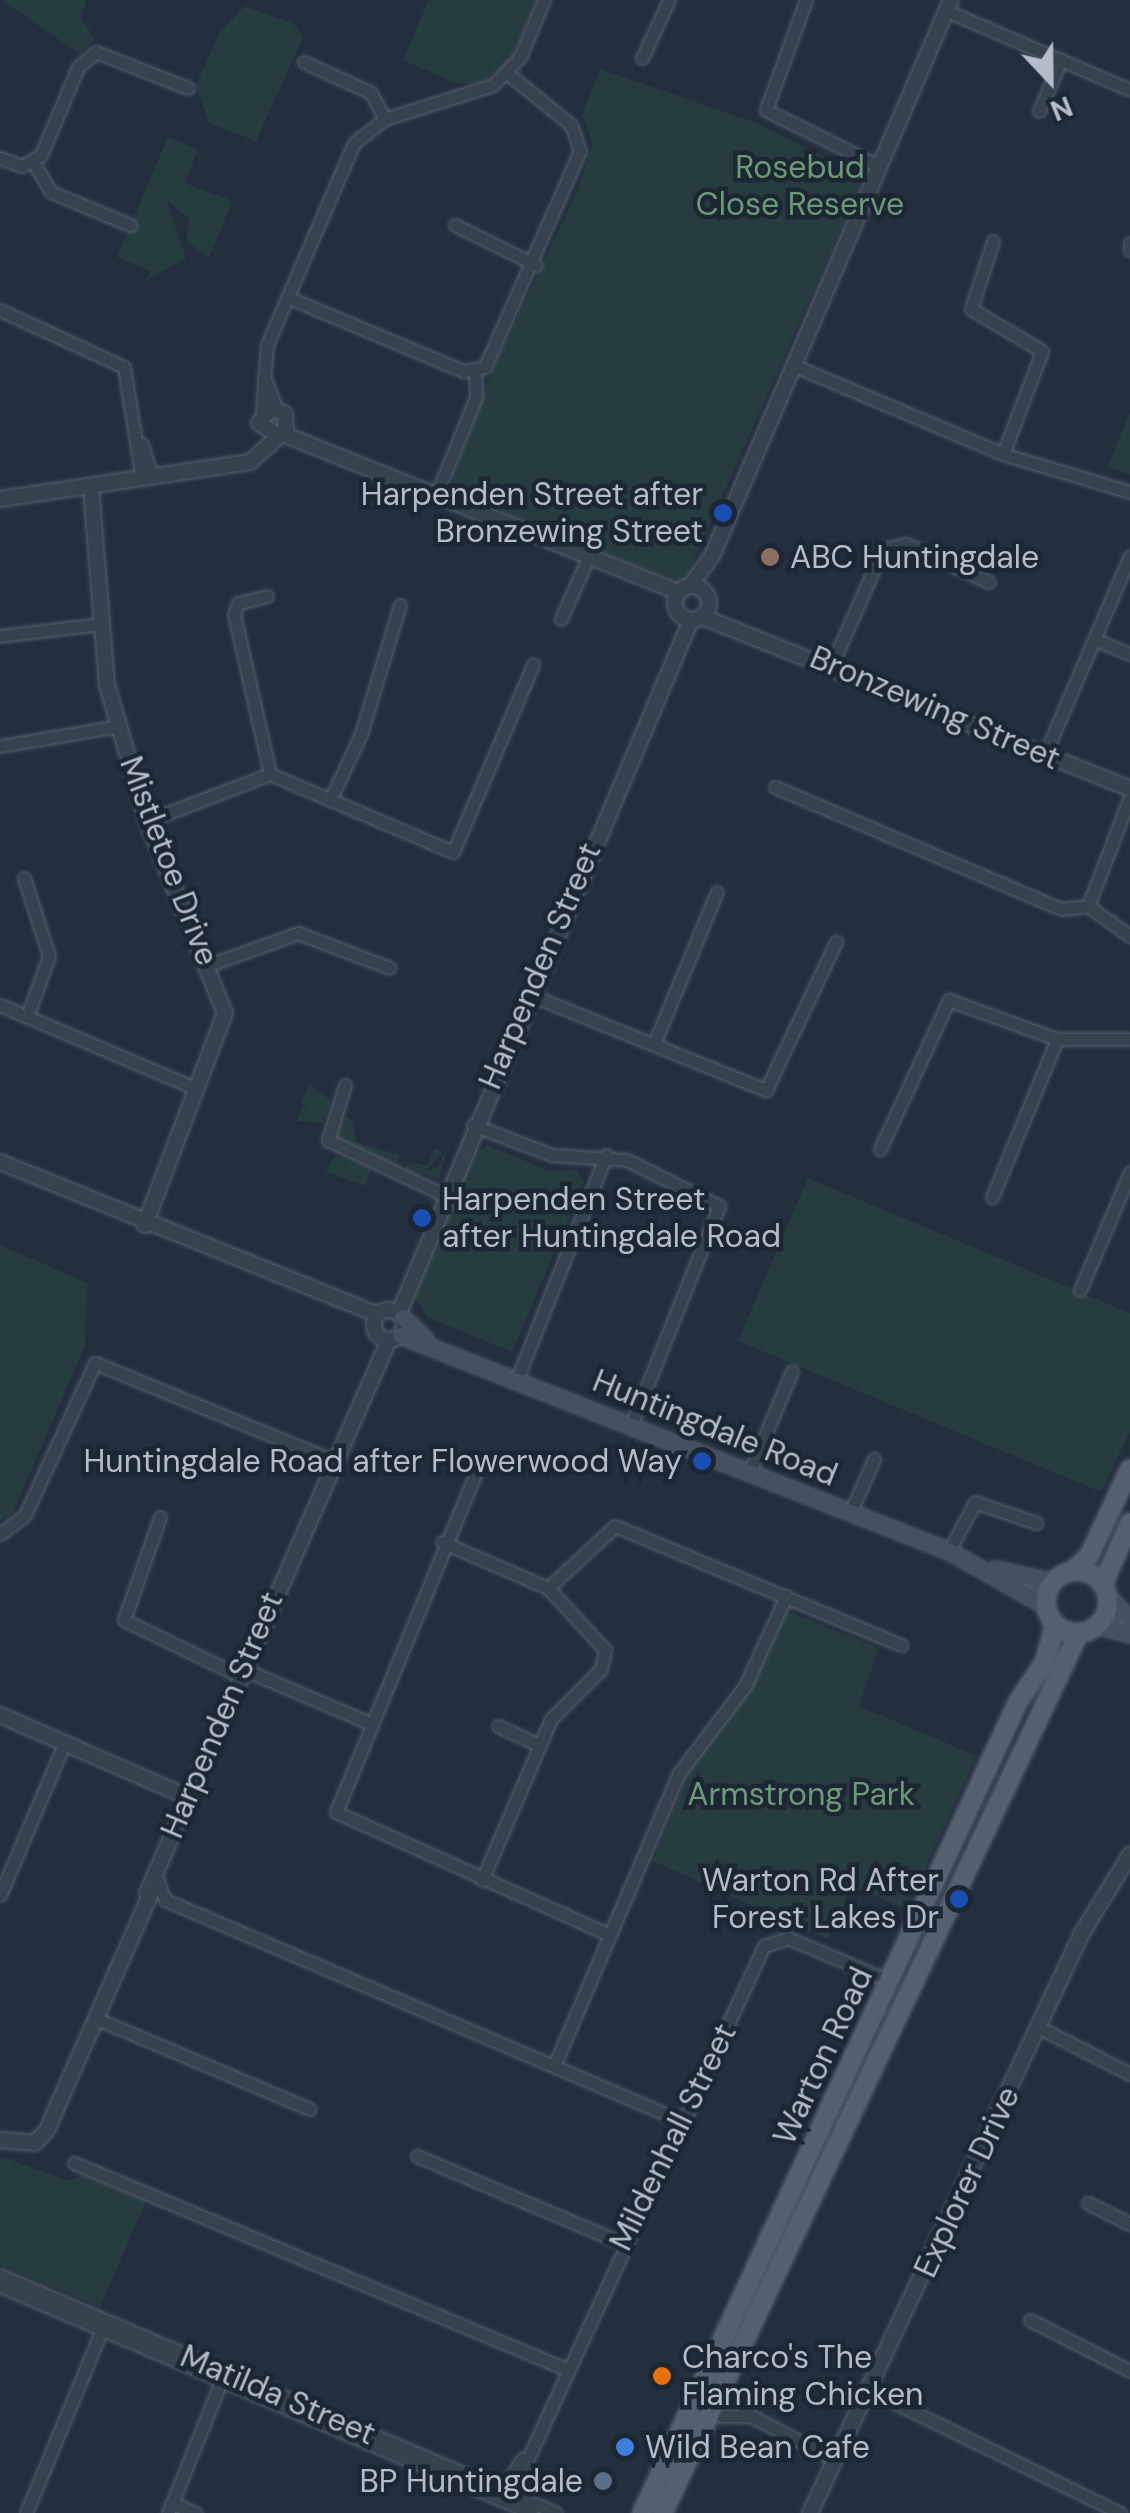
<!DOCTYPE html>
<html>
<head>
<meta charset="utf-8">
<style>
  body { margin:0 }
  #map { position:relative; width:1130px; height:2513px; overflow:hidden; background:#242f3e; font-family:"DM Sans",sans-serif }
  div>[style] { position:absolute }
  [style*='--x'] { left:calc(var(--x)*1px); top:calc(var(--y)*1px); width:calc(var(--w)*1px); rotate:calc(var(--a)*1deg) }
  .green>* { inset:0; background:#263c3f }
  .roads { filter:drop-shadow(0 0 2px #565f6c) drop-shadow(0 0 2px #565f6c) }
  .minor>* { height:11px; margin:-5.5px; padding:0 5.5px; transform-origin:5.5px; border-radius:5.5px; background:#38414e }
  .tertiary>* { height:14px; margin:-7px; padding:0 7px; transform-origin:7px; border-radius:7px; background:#38414e }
  .tertiary>.ring { margin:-7px; padding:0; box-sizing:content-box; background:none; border:14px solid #38414e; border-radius:50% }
  .secondary>* { height:15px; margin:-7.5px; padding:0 7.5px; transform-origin:7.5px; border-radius:7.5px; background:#465061 }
  .primary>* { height:18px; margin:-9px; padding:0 9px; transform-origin:9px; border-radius:9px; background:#56606e }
  .primary>.ring { margin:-9px; padding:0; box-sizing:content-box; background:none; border:18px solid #56606e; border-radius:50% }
  .dots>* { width:28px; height:28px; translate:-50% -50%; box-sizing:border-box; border:5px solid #1d2633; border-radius:50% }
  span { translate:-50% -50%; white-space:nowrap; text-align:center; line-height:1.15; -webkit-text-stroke:9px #1d2633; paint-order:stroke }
  .park-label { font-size:32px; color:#6b9a76 }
  .poi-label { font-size:32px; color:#b4bcc9 }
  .right { translate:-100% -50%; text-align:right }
  .left { translate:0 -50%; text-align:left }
  .street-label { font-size:32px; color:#b4bcc9 }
  .north { position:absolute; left:1000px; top:30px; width:100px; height:100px; -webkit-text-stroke:8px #1d2633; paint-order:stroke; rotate:158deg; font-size:28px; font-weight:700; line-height:40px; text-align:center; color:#b4bcc9 }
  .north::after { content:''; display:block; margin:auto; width:35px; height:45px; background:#b4bcc9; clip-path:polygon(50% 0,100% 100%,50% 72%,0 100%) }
</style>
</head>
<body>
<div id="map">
  <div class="green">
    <i style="clip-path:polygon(1px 0,86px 0,81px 18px,95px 39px,80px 54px)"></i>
    <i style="clip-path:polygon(429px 0,536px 0,510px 61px,481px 83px,455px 83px,403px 60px)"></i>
    <i style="clip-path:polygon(245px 6px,294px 24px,303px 38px,256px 141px,209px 123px,196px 85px,220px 32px)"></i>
    <i style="clip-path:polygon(600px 69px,757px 123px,864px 177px,684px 583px,523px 522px,452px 483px,488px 380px,577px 191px,593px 144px,582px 115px)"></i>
    <i style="clip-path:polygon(168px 137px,198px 149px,185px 183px,232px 201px,209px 258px,187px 241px,189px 218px,167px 201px,186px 258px,147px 280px,150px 271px,117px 257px)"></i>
    <i style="clip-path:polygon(1130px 412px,1130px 475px,1108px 466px)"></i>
    <i style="clip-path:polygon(309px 1084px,331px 1101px,323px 1123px,297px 1121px,303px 1106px,311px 1109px,301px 1103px)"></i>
    <i style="clip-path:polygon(342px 1114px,353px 1122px,357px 1142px,400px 1155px,395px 1168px,333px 1137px)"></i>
    <i style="clip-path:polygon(488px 1145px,549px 1171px,577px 1169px,584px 1182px,512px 1352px,427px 1317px,413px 1294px,472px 1153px)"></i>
    <i style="clip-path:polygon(448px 1146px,439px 1178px,404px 1171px,407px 1164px,425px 1170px,407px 1162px,427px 1166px,435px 1148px,443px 1152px,426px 1171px,438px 1167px)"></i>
    <i style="clip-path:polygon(336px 1154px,371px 1169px,365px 1186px,326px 1172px)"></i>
    <i style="clip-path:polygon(808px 1178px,1130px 1313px,1130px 1431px,1101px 1492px,738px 1341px)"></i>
    <i style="clip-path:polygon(0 1245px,88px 1283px,85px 1345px,13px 1513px,0 1520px)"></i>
    <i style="clip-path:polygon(787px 1611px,879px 1648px,859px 1706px,977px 1756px,906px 1909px,852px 1886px,828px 1939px,788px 1922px,771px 1926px,764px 1911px,653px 1861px,695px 1757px,751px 1688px)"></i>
    <i style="clip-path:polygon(0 2156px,69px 2181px,82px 2174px,146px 2201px,100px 2307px,0 2265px)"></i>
  </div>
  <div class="roads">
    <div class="minor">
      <i style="--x:806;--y:0;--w:117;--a:110"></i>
      <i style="--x:766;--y:110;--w:126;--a:26.4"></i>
      <i style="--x:947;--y:11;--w:199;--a:23.3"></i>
      <i style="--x:642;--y:58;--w:64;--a:-65"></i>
      <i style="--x:304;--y:62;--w:74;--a:24.8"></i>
      <i style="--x:371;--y:93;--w:30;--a:62"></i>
      <i style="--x:1039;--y:111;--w:56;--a:-66.7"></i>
      <i style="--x:0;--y:158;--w:23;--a:20"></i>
      <i style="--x:22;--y:166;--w:22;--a:-30"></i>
      <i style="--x:41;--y:155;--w:95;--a:-67.2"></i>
      <i style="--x:78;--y:67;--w:23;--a:-40"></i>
      <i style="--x:96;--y:52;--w:99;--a:21.4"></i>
      <i style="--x:33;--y:162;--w:35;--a:59"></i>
      <i style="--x:51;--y:192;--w:86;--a:22.7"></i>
      <i style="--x:455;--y:225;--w:90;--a:26.3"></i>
      <i style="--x:993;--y:241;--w:71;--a:107.9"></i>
      <i style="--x:971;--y:309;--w:82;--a:30.6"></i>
      <i style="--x:1042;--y:351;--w:110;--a:110.7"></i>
      <i style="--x:1130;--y:243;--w:7;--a:90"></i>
      <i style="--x:287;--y:297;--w:191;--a:22.8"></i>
      <i style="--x:463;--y:371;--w:22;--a:-10"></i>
      <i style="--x:485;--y:367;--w:236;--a:-66.3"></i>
      <i style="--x:580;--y:151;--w:28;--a:-109"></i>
      <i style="--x:571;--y:125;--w:82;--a:-140.9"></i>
      <i style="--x:0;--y:310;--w:136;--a:24.7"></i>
      <i style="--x:124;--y:367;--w:113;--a:80.9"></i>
      <i style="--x:795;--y:366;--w:226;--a:22.9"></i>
      <i style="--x:1003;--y:454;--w:133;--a:16.7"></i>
      <i style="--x:264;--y:377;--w:35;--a:68"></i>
      <i style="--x:262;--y:414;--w:69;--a:-85.9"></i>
      <i style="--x:267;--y:345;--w:220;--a:-66.7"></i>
      <i style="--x:354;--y:143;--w:39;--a:-38"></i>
      <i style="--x:385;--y:119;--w:113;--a:-17.5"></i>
      <i style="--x:493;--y:85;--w:39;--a:-46"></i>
      <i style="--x:520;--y:57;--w:62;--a:-67.2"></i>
      <i style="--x:142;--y:444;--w:34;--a:73"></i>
      <i style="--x:436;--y:496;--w:107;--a:-68"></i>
      <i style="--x:476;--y:397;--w:25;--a:-92"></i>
      <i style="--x:267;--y:596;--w:30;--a:166"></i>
      <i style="--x:238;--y:603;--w:12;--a:110"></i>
      <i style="--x:234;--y:614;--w:164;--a:77.3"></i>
      <i style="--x:561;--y:619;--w:64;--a:-66.2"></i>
      <i style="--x:0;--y:636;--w:102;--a:-6.8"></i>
      <i style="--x:1094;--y:639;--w:39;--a:23"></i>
      <i style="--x:832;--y:664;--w:126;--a:-66.1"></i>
      <i style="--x:883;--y:549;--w:24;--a:-12"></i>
      <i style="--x:906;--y:544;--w:91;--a:24.6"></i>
      <i style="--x:0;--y:746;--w:121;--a:-9.5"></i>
      <i style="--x:1045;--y:754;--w:215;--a:-66.8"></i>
      <i style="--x:775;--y:787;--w:311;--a:23.1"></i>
      <i style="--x:1061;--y:909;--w:27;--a:-6"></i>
      <i style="--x:1130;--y:797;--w:117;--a:111.1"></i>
      <i style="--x:1088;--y:906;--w:52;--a:35.5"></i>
      <i style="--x:330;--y:800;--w:73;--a:-64.8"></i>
      <i style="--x:361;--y:734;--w:135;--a:-73.2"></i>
      <i style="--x:147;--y:821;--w:132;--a:-20.9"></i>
      <i style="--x:270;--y:774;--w:199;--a:23.1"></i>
      <i style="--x:453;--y:852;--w:204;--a:-66.9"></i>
      <i style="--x:24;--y:878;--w:82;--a:72.2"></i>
      <i style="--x:49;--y:956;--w:65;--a:109.8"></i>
      <i style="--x:209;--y:965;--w:95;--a:-19.8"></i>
      <i style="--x:298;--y:933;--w:98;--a:20.8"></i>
      <i style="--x:528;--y:994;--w:257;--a:22"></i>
      <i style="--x:766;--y:1090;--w:164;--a:-64.7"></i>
      <i style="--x:0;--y:1005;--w:214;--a:23.1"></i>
      <i style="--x:656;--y:1039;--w:159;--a:-67.5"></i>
      <i style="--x:345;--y:1085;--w:58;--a:107.2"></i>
      <i style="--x:328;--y:1140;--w:128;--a:25.4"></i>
      <i style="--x:473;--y:1125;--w:85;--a:20.8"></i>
      <i style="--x:552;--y:1155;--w:75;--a:3.8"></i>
      <i style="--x:627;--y:1160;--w:103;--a:26.6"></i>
      <i style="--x:719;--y:1206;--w:235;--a:111.8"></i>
      <i style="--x:880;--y:1149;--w:164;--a:-65.2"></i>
      <i style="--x:949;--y:1000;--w:115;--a:19.9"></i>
      <i style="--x:1057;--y:1039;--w:73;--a:0"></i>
      <i style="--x:992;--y:1197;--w:171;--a:-67.6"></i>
      <i style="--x:1080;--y:1290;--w:128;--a:-67"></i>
      <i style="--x:517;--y:1379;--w:241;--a:-68.3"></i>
      <i style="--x:482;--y:1458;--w:383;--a:112.4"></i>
      <i style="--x:336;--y:1812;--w:300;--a:24.2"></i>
      <i style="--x:750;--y:1471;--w:108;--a:-67.2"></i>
      <i style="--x:851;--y:1511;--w:57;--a:-66.1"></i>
      <i style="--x:160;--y:1517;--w:109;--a:109.3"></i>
      <i style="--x:124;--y:1620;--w:129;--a:25.8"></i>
      <i style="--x:0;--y:1534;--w:31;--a:-37"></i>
      <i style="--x:25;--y:1515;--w:167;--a:-65.3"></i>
      <i style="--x:95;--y:1363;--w:255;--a:22.3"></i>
      <i style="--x:442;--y:1542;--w:116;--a:23.5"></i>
      <i style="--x:548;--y:1588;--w:84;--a:47.4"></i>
      <i style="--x:605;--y:1650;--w:19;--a:102"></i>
      <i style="--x:601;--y:1669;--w:71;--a:135"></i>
      <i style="--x:551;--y:1719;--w:175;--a:113.2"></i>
      <i style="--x:949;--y:1551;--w:55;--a:-62"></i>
      <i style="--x:975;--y:1502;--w:65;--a:19"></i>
      <i style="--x:548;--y:1588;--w:91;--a:-42.8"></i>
      <i style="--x:615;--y:1526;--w:310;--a:22.6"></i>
      <i style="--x:243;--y:1669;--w:135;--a:23.1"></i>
      <i style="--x:498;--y:1726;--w:45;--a:24.9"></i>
      <i style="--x:157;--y:1878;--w:23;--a:70"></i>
      <i style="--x:165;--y:1900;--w:562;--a:23.15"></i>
      <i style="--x:0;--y:1895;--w:164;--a:-67"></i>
      <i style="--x:95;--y:2018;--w:233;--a:23"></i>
      <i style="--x:1040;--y:2028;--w:101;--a:27.1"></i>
      <i style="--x:554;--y:2066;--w:319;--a:-66.9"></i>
      <i style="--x:679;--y:1773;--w:109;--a:-52.8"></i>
      <i style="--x:745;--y:1686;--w:99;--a:-65.5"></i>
      <i style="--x:417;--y:2156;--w:223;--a:23"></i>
      <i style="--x:74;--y:2163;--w:533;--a:22.72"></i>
      <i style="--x:1088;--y:2203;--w:47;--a:26.6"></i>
      <i style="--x:0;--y:2275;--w:605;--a:23.17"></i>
      <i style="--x:0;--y:2286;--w:578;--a:23.11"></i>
      <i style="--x:1030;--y:2320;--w:112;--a:27"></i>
      <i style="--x:724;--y:2385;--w:41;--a:48.9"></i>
      <i style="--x:751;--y:2416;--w:93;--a:27.4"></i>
      <i style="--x:869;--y:2390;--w:280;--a:26.1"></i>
      <i style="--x:694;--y:2402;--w:31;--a:27"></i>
      <i style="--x:722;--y:2416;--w:29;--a:0"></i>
      <i style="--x:501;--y:2494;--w:41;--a:-59"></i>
      <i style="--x:508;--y:2502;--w:612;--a:-65.28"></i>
      <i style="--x:764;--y:1946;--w:25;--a:-18"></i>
      <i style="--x:788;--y:1938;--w:113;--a:22.9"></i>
      <i style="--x:172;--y:2503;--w:26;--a:23"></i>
      <i style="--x:26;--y:2513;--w:204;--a:-67.5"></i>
      <i style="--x:168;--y:2513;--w:147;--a:-68"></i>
    </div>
    <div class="tertiary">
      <i style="--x:283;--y:434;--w:426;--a:21.8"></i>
      <i style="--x:91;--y:487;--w:199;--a:85.4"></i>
      <i style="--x:107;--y:685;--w:142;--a:73.6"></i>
      <i style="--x:147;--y:821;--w:207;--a:67.9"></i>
      <i style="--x:225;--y:1013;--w:227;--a:110.7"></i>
      <i style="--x:0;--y:499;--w:253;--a:-8.4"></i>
      <i style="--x:250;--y:462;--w:48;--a:-41.6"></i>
      <i style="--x:286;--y:430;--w:16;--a:-94"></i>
      <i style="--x:285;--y:414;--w:14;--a:-155"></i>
      <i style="--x:272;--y:408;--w:20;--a:131"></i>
      <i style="--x:259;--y:423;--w:24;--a:33"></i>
      <i class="ring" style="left:675px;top:586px;width:20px;height:20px"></i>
      <i style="--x:690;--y:586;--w:37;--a:-54"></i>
      <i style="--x:712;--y:556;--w:605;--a:-66.74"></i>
      <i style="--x:703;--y:617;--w:460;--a:21.9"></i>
      <i style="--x:0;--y:1162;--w:406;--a:22"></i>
      <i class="ring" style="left:374px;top:1310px;width:16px;height:16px"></i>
      <i style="--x:399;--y:1313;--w:752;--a:-67.15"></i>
      <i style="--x:0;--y:1715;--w:205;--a:23.6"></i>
      <i style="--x:147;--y:1893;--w:604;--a:-66.37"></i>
      <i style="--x:0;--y:2140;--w:35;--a:5"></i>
      <i style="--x:35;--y:2143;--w:18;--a:-47"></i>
      <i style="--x:47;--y:2130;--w:266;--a:-66.3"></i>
      <i style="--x:810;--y:2513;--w:641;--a:-64.88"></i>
      <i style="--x:1082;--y:1933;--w:92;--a:-58.4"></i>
    </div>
    <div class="secondary">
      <i style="--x:402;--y:1317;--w:32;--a:44"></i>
      <i style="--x:400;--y:1335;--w:590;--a:21.48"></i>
      <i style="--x:949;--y:1551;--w:112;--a:29.6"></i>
      <i style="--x:995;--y:1569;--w:59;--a:12.6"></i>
      <i style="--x:1108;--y:1597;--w:31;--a:45"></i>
      <i style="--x:1098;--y:1625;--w:33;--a:16"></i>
    </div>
    <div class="primary">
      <i class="ring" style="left:1046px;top:1571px;width:44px;height:44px"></i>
      <i style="--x:1072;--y:1571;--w:23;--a:-41"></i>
      <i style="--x:1089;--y:1556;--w:96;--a:-64.8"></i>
      <i style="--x:1103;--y:1584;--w:67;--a:-66.1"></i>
      <i style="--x:642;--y:2513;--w:894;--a:-65.13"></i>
      <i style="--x:1018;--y:1702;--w:49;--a:-56.6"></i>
      <i style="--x:1045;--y:1661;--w:38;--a:-75"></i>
      <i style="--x:663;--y:2513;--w:973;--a:-64.7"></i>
    </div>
  </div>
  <div class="dots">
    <i style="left:723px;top:513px;background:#1a4fb4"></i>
    <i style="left:770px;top:557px;background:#8d6e63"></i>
    <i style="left:422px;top:1218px;background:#1a4fb4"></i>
    <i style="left:702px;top:1461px;background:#1a4fb4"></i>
    <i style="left:959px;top:1899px;background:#1a4fb4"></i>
    <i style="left:662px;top:2376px;background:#e8710a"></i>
    <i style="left:625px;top:2447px;background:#3f7fe0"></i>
    <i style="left:603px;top:2481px;background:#5c6f8a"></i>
  </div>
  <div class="park-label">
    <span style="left:800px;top:186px">Rosebud<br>Close Reserve</span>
    <span style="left:801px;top:1794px">Armstrong Park</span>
  </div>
  <div class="poi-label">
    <span class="right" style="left:703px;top:513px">Harpenden Street after<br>Bronzewing Street</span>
    <span class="left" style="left:790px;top:557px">ABC Huntingdale</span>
    <span class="left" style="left:442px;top:1218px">Harpenden Street<br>after Huntingdale Road</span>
    <span class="right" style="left:682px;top:1461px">Huntingdale Road after Flowerwood Way</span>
    <span class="right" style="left:939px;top:1899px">Warton Rd After<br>Forest Lakes Dr</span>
    <span class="left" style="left:682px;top:2376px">Charco's The<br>Flaming Chicken</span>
    <span class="left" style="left:645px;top:2447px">Wild Bean Cafe</span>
    <span class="right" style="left:583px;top:2481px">BP Huntingdale</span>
  </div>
  <div class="street-label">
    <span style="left:935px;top:708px;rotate:23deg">Bronzewing Street</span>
    <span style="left:169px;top:861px;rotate:69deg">Mistletoe Drive</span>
    <span style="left:540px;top:966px;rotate:-67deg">Harpenden Street</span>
    <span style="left:715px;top:1428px;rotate:22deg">Huntingdale Road</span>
    <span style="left:222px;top:1715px;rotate:-67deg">Harpenden Street</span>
    <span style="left:823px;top:2056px;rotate:-65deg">Warton Road</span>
    <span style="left:673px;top:2137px;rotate:-64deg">Mildenhall Street</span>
    <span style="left:967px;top:2182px;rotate:-65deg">Explorer Drive</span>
    <span style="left:278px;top:2395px;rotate:23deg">Matilda Street</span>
  </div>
  <div class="north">N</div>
</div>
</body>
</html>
